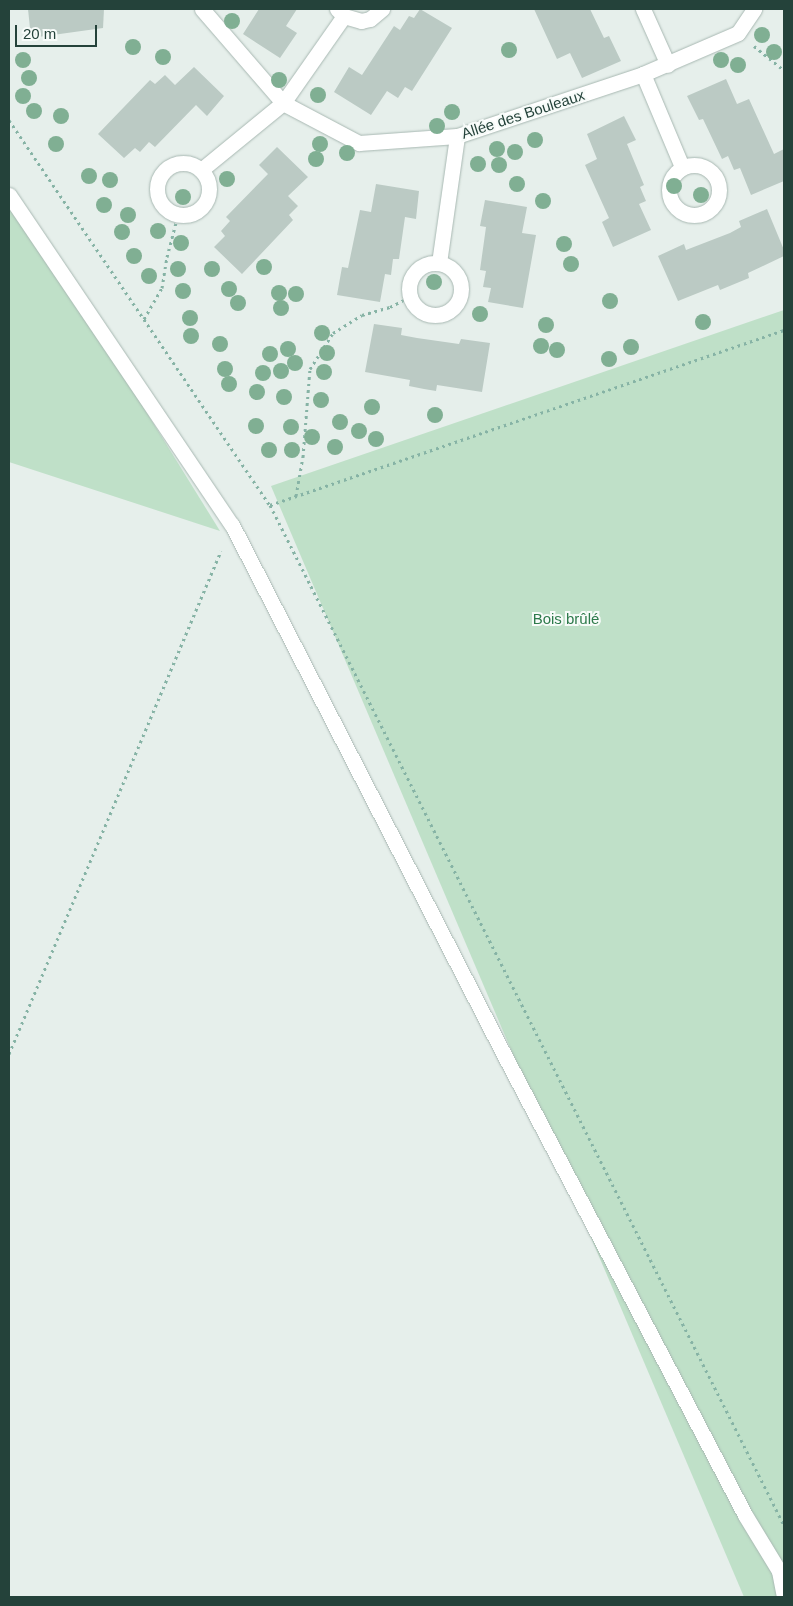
<!DOCTYPE html>
<html>
<head>
<meta charset="utf-8">
<style>
  body { margin:0 }
  #map { position:relative; width:793px; height:1606px; overflow:hidden; background:#e6efeb; font-family:Helvetica,sans-serif }
  div>[style] { position:absolute }
  [style*='--x'] { left:calc(var(--x)*1px); top:calc(var(--y)*1px); width:calc(var(--w)*1px); rotate:calc(var(--a)*1deg) }
  .green>* { inset:0; background:#bfe0c8 }
  .building>* { inset:0; background:#bbcac4 }
  .path>* { height:3px; margin-top:-1.5px; transform-origin:0; background:repeating-linear-gradient(90deg,#86b3a5 0 2.5px,transparent 0 6.5px) }
  .roads { filter:drop-shadow(0 0 1px #a8b8b2) drop-shadow(0 0 1px #a8b8b2) }
  .minor>* { height:15px; margin:-7.5px; padding:0 7.5px; transform-origin:7.5px; border-radius:7.5px; background:#fff }
  .minor>.ring { margin:-7.5px; padding:0; box-sizing:content-box; background:none; border:15px solid #fff; border-radius:50% }
  .secondary>* { height:15px; margin:-7.5px; padding:0 7.5px; transform-origin:7.5px; border-radius:7.5px; background:#fff }
  .trees>* { width:16px; height:16px; margin:-8px; border-radius:50%; background:#80af93 }
  span { translate:-50% -50%; white-space:nowrap; text-align:center; line-height:1.15; -webkit-text-stroke:4px #f7fbf9; paint-order:stroke }
  .street-label { font-size:15px; color:#24423a }
  .park-label { font-size:15px; color:#2d7a4b }
  .frame { position:absolute; inset:0; border:10px solid #24423a; pointer-events:none }
  .scale { position:absolute; left:15px; top:25px; width:82px; height:22px; box-sizing:border-box; border:2px solid #24423a; border-top:0; padding-left:6px; font-size:15px; line-height:18px; white-space:nowrap; color:#24423a; -webkit-text-stroke:4px #f7fbf9; paint-order:stroke }
</style>
</head>
<body>
<div id="map">
  <div class="green">
    <i style="clip-path:polygon(9px 190px,220px 531px,9px 462px)"></i>
    <i style="clip-path:polygon(784px 310px,784px 1597px,744px 1597px,271px 486px)"></i>
  </div>
  <div class="building">
    <i style="clip-path:polygon(28px 9px,104px 9px,103px 28px,31px 38px)"></i>
    <i style="clip-path:polygon(259px 9px,297px 9px,286px 26px,297px 33px,280px 58px,243px 34px)"></i>
    <i style="clip-path:polygon(420px 9px,452px 28px,412px 91px,405px 87px,398px 98px,387px 91px,371px 115px,334px 92px,349px 67px,362px 75px,394px 26px,400px 30px,409px 16px,414px 18px)"></i>
    <i style="clip-path:polygon(534px 9px,590px 9px,604px 38px,609px 36px,621px 61px,582px 78px,570px 53px,557px 59px)"></i>
    <i style="clip-path:polygon(194px 67px,224px 96px,207px 116px,196px 105px,155px 147px,149px 142px,140px 152px,135px 148px,124px 158px,98px 134px,150px 80px,155px 84px,165px 75px,175px 85px)"></i>
    <i style="clip-path:polygon(726px 79px,737px 104px,749px 99px,774px 154px,784px 149px,784px 181px,751px 195px,740px 168px,734px 170px,728px 156px,722px 159px,703px 119px,699px 120px,687px 96px)"></i>
    <i style="clip-path:polygon(624px 116px,636px 140px,627px 144px,644px 185px,640px 187px,646px 201px,639px 204px,651px 230px,613px 247px,602px 222px,609px 218px,585px 165px,597px 159px,587px 134px)"></i>
    <i style="clip-path:polygon(277px 147px,308px 177px,288px 196px,298px 206px,289px 215px,293px 220px,242px 274px,214px 247px,225px 236px,221px 231px,230px 221px,226px 217px,268px 174px,259px 165px)"></i>
    <i style="clip-path:polygon(376px 184px,419px 191px,416px 219px,405px 217px,399px 259px,393px 259px,391px 275px,385px 274px,380px 302px,337px 295px,342px 267px,348px 268px,360px 210px,371px 212px)"></i>
    <i style="clip-path:polygon(485px 200px,527px 207px,522px 233px,536px 235px,523px 308px,488px 302px,491px 288px,483px 287px,486px 271px,480px 270px,486px 227px,480px 226px)"></i>
    <i style="clip-path:polygon(767px 209px,784px 250px,784px 256px,748px 273px,749px 278px,720px 290px,718px 285px,678px 301px,658px 256px,684px 244px,686px 250px,730px 233px,741px 227px,739px 221px)"></i>
    <i style="clip-path:polygon(374px 324px,402px 328px,401px 335px,417px 338px,459px 344px,461px 339px,490px 343px,482px 392px,437px 385px,436px 391px,424px 389px,409px 386px,410px 380px,365px 372px)"></i>
  </div>
  <div class="path">
    <i style="--x:754;--y:46;--w:38;--a:39"></i>
    <i style="--x:9;--y:120;--w:465;--a:55.9"></i>
    <i style="--x:270;--y:505;--w:1142;--a:63.26"></i>
    <i style="--x:144;--y:319;--w:36;--a:-60"></i>
    <i style="--x:162;--y:288;--w:31;--a:-81"></i>
    <i style="--x:167;--y:257;--w:43;--a:-75.3"></i>
    <i style="--x:296;--y:496;--w:40;--a:-80"></i>
    <i style="--x:303;--y:457;--w:88;--a:-85.5"></i>
    <i style="--x:310;--y:369;--w:43;--a:-57.4"></i>
    <i style="--x:333;--y:333;--w:34;--a:-32"></i>
    <i style="--x:362;--y:315;--w:29;--a:-16"></i>
    <i style="--x:390;--y:307;--w:22;--a:-27"></i>
    <i style="--x:270;--y:505;--w:543;--a:-18.8"></i>
    <i style="--x:9;--y:1054;--w:546;--a:-67.15"></i>
  </div>
  <div class="roads">
    <div class="minor">
      <i style="--x:202;--y:9;--w:124;--a:49.2"></i>
      <i style="--x:283;--y:103;--w:86;--a:27.8"></i>
      <i style="--x:359;--y:143;--w:98;--a:-4.1"></i>
      <i style="--x:457;--y:136;--w:196;--a:-18.4"></i>
      <i style="--x:643;--y:74;--w:103;--a:-23.3"></i>
      <i style="--x:738;--y:33;--w:29;--a:-56"></i>
      <i style="--x:337;--y:9;--w:10;--a:45"></i>
      <i style="--x:344;--y:16;--w:18;--a:16"></i>
      <i style="--x:361;--y:21;--w:9;--a:-13"></i>
      <i style="--x:370;--y:19;--w:16;--a:-40"></i>
      <i style="--x:643;--y:9;--w:61;--a:65.9"></i>
      <i style="--x:643;--y:74;--w:101;--a:67.2"></i>
      <i class="ring" style="left:157px;top:163px;width:37px;height:37px"></i>
      <i class="ring" style="left:669px;top:165px;width:35px;height:35px"></i>
      <i style="--x:201;--y:170;--w:106;--a:-39.3"></i>
      <i style="--x:283;--y:103;--w:106;--a:-55"></i>
      <i class="ring" style="left:409px;top:263px;width:37px;height:37px"></i>
      <i style="--x:439;--y:263;--w:128;--a:-81.9"></i>
    </div>
    <div class="secondary">
      <i style="--x:9;--y:195;--w:398;--a:56"></i>
      <i style="--x:232;--y:525;--w:585;--a:62.82"></i>
      <i style="--x:499;--y:1045;--w:530;--a:62.37"></i>
      <i style="--x:745;--y:1515;--w:66;--a:58.7"></i>
      <i style="--x:779;--y:1571;--w:25;--a:79"></i>
    </div>
  </div>
  <div class="trees">
    <i style="left:232px;top:21px"></i>
    <i style="left:762px;top:35px"></i>
    <i style="left:133px;top:47px"></i>
    <i style="left:509px;top:50px"></i>
    <i style="left:774px;top:52px"></i>
    <i style="left:163px;top:57px"></i>
    <i style="left:23px;top:60px"></i>
    <i style="left:721px;top:60px"></i>
    <i style="left:738px;top:65px"></i>
    <i style="left:29px;top:78px"></i>
    <i style="left:279px;top:80px"></i>
    <i style="left:318px;top:95px"></i>
    <i style="left:23px;top:96px"></i>
    <i style="left:34px;top:111px"></i>
    <i style="left:452px;top:112px"></i>
    <i style="left:61px;top:116px"></i>
    <i style="left:437px;top:126px"></i>
    <i style="left:535px;top:140px"></i>
    <i style="left:56px;top:144px"></i>
    <i style="left:320px;top:144px"></i>
    <i style="left:497px;top:149px"></i>
    <i style="left:515px;top:152px"></i>
    <i style="left:347px;top:153px"></i>
    <i style="left:316px;top:159px"></i>
    <i style="left:478px;top:164px"></i>
    <i style="left:499px;top:165px"></i>
    <i style="left:89px;top:176px"></i>
    <i style="left:227px;top:179px"></i>
    <i style="left:110px;top:180px"></i>
    <i style="left:517px;top:184px"></i>
    <i style="left:674px;top:186px"></i>
    <i style="left:701px;top:195px"></i>
    <i style="left:183px;top:197px"></i>
    <i style="left:543px;top:201px"></i>
    <i style="left:104px;top:205px"></i>
    <i style="left:128px;top:215px"></i>
    <i style="left:158px;top:231px"></i>
    <i style="left:122px;top:232px"></i>
    <i style="left:181px;top:243px"></i>
    <i style="left:564px;top:244px"></i>
    <i style="left:134px;top:256px"></i>
    <i style="left:571px;top:264px"></i>
    <i style="left:264px;top:267px"></i>
    <i style="left:178px;top:269px"></i>
    <i style="left:212px;top:269px"></i>
    <i style="left:149px;top:276px"></i>
    <i style="left:434px;top:282px"></i>
    <i style="left:229px;top:289px"></i>
    <i style="left:183px;top:291px"></i>
    <i style="left:279px;top:293px"></i>
    <i style="left:296px;top:294px"></i>
    <i style="left:610px;top:301px"></i>
    <i style="left:238px;top:303px"></i>
    <i style="left:281px;top:308px"></i>
    <i style="left:480px;top:314px"></i>
    <i style="left:190px;top:318px"></i>
    <i style="left:703px;top:322px"></i>
    <i style="left:546px;top:325px"></i>
    <i style="left:322px;top:333px"></i>
    <i style="left:191px;top:336px"></i>
    <i style="left:220px;top:344px"></i>
    <i style="left:541px;top:346px"></i>
    <i style="left:631px;top:347px"></i>
    <i style="left:288px;top:349px"></i>
    <i style="left:557px;top:350px"></i>
    <i style="left:327px;top:353px"></i>
    <i style="left:270px;top:354px"></i>
    <i style="left:609px;top:359px"></i>
    <i style="left:295px;top:363px"></i>
    <i style="left:225px;top:369px"></i>
    <i style="left:281px;top:371px"></i>
    <i style="left:324px;top:372px"></i>
    <i style="left:263px;top:373px"></i>
    <i style="left:229px;top:384px"></i>
    <i style="left:257px;top:392px"></i>
    <i style="left:284px;top:397px"></i>
    <i style="left:321px;top:400px"></i>
    <i style="left:372px;top:407px"></i>
    <i style="left:435px;top:415px"></i>
    <i style="left:340px;top:422px"></i>
    <i style="left:256px;top:426px"></i>
    <i style="left:291px;top:427px"></i>
    <i style="left:359px;top:431px"></i>
    <i style="left:312px;top:437px"></i>
    <i style="left:376px;top:439px"></i>
    <i style="left:335px;top:447px"></i>
    <i style="left:269px;top:450px"></i>
    <i style="left:292px;top:450px"></i>
  </div>
  <div class="street-label">
    <span style="left:523px;top:114px;rotate:-18deg">Allée des Bouleaux</span>
  </div>
  <div class="park-label">
    <span style="left:566px;top:619px">Bois brûlé</span>
  </div>
  <div class="frame"></div>
  <div class="scale">20 m</div>
</div>
</body>
</html>
